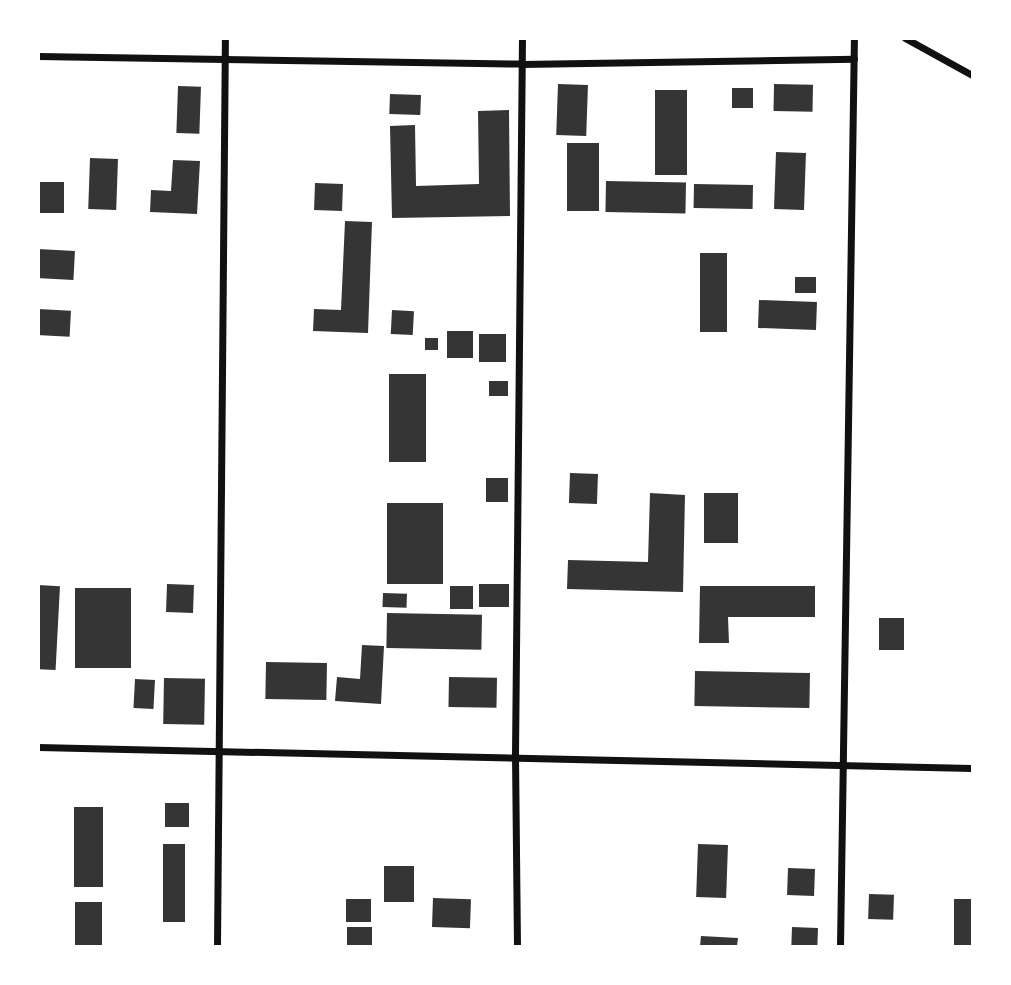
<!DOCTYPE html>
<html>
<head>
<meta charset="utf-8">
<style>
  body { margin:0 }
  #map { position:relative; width:1011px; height:985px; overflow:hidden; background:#fff; font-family:Rubik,sans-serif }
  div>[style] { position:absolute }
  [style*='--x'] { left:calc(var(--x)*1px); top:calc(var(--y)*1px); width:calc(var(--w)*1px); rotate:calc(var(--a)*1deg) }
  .building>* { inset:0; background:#353535; transform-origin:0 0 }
  .minor>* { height:7px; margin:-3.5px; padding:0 3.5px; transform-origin:3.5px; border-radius:3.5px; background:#111 }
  span { translate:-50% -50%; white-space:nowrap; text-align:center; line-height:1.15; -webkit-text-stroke:5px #fff; paint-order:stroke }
  .frame { position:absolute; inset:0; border:40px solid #fff; pointer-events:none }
</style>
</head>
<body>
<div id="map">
  <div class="building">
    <i style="left:558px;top:84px;width:30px;height:51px;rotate:2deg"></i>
    <i style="left:774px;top:84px;width:39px;height:27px;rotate:1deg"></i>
    <i style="left:178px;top:86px;width:23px;height:47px;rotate:2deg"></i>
    <i style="left:732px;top:88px;width:21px;height:20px"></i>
    <i style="left:655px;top:90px;width:32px;height:85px"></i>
    <i style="left:390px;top:94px;width:31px;height:20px;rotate:2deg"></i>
    <i style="clip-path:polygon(509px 110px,510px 216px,392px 218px,390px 126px,415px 125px,416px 186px,479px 184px,478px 111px)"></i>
    <i style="left:567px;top:143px;width:32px;height:68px"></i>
    <i style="left:776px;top:152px;width:30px;height:57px;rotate:2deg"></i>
    <i style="left:90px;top:158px;width:28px;height:51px;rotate:2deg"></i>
    <i style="clip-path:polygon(173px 160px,200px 161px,197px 214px,150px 212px,151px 190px,171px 191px)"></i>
    <i style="left:606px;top:181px;width:80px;height:31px;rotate:1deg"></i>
    <i style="left:38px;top:182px;width:26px;height:31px"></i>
    <i style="left:315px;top:183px;width:28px;height:27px;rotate:2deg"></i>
    <i style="left:694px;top:184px;width:59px;height:24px;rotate:1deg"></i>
    <i style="clip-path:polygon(345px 221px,372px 222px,368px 333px,313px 331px,314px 309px,341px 310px)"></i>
    <i style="left:38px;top:249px;width:37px;height:29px;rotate:3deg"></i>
    <i style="left:700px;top:253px;width:27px;height:79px"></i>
    <i style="left:795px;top:277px;width:21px;height:16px"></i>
    <i style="left:759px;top:300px;width:58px;height:28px;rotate:2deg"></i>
    <i style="left:38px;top:309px;width:33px;height:26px;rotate:3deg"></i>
    <i style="left:392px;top:310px;width:22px;height:24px;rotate:3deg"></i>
    <i style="left:447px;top:331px;width:26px;height:27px"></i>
    <i style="left:506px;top:334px;width:28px;height:27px;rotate:90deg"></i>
    <i style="left:425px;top:338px;width:13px;height:12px"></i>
    <i style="left:389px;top:374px;width:37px;height:88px"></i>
    <i style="left:489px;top:381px;width:19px;height:15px"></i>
    <i style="left:570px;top:473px;width:28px;height:30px;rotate:2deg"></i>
    <i style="left:508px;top:478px;width:24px;height:22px;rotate:90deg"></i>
    <i style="clip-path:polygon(650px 493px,685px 495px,683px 592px,567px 589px,568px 560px,648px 562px)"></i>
    <i style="left:704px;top:493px;width:34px;height:50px"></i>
    <i style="left:387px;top:503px;width:56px;height:81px"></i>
    <i style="left:167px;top:584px;width:27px;height:28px;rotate:2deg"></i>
    <i style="left:479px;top:584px;width:30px;height:23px"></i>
    <i style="left:38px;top:585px;width:22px;height:84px;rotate:3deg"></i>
    <i style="left:450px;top:586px;width:23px;height:23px"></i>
    <i style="clip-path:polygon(700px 586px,815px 586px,815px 617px,728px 617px,729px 643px,699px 643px)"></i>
    <i style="left:75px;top:588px;width:56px;height:80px"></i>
    <i style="left:383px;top:593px;width:24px;height:14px;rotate:2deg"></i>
    <i style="left:387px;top:613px;width:95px;height:35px;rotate:1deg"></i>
    <i style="left:879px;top:618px;width:25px;height:32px"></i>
    <i style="clip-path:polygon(362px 645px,384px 646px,381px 704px,335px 701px,337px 677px,360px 679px)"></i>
    <i style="left:266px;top:662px;width:61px;height:37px;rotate:1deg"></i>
    <i style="left:695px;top:671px;width:115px;height:35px;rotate:1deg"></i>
    <i style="left:449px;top:677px;width:48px;height:30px;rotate:1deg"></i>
    <i style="left:164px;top:678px;width:41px;height:46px;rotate:1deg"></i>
    <i style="left:135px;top:679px;width:20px;height:29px;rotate:3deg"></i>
    <i style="left:189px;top:803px;width:24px;height:24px;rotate:90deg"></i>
    <i style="left:74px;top:807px;width:29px;height:80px"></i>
    <i style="left:163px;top:844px;width:22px;height:78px"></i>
    <i style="left:698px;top:844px;width:30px;height:53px;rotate:2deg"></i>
    <i style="left:384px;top:866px;width:30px;height:36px"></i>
    <i style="left:788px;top:868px;width:27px;height:27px;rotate:2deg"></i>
    <i style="left:869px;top:894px;width:25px;height:25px;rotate:2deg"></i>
    <i style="left:433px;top:898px;width:38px;height:29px;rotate:2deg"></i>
    <i style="left:346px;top:899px;width:25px;height:23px"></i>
    <i style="left:954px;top:899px;width:18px;height:47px"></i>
    <i style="left:75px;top:902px;width:27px;height:44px"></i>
    <i style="left:372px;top:927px;width:19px;height:25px;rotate:90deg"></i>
    <i style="left:792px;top:927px;width:26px;height:19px;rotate:2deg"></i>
    <i style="clip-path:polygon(701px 936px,738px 938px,737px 946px,700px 946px)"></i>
  </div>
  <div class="minor">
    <i style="--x:905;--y:38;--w:77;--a:28.9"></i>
    <i style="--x:38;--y:56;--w:483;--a:0.9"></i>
    <i style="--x:521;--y:64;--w:333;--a:-0.9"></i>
    <i style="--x:38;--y:747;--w:934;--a:1.29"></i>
    <i style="--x:217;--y:946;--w:908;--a:-89.5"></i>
    <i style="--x:517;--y:946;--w:192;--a:-90.6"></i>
    <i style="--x:515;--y:754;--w:716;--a:-89.44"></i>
    <i style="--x:840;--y:946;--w:908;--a:-89.12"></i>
  </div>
  <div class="frame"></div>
</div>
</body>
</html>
